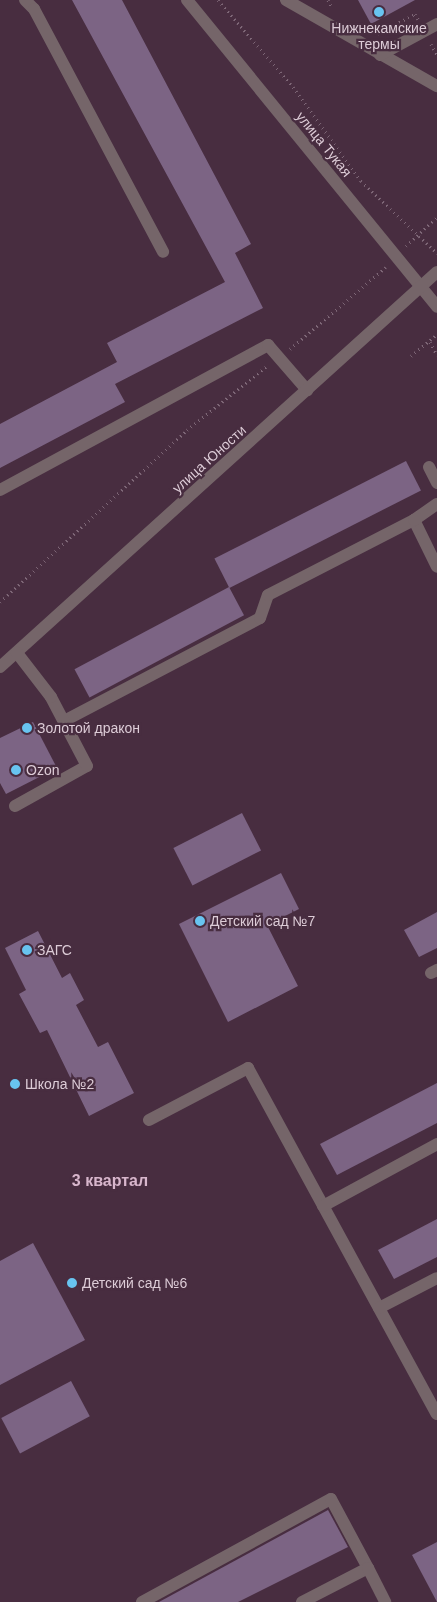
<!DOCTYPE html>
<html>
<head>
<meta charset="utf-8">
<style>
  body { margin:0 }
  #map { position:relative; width:437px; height:1602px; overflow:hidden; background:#482d40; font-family:Arial,sans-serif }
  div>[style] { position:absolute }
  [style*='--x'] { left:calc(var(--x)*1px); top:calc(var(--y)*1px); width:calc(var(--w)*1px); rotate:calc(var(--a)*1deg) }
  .building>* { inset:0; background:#7c6484; transform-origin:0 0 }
  .path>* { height:3px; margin-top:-1.5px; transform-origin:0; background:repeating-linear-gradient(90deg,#7e6777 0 1px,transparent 0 5px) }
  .minor>* { height:12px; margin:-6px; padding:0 6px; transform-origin:6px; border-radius:6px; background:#756569 }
  .dots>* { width:14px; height:14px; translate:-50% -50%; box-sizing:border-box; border:2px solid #482d40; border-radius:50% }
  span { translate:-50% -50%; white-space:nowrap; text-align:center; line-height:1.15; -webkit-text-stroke:4.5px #482d40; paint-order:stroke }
  .poi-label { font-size:14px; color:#ddccd7 }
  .left { translate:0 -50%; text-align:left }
  .street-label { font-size:14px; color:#ddccd7 }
  .quarter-label { font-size:16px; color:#d8b6cc; font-weight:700 }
</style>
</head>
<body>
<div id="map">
  <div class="building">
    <i style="clip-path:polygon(72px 0,122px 0,251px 244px,235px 253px,263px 308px,115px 384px,125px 402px,0 468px,0 424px,117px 362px,107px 343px,225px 282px)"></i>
    <i style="clip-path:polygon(358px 0,415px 0,371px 24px)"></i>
    <i style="left:406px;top:461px;width:33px;height:215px;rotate:63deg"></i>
    <i style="left:229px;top:587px;width:32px;height:175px;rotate:62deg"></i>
    <i style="clip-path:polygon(33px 722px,57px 768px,6px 794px,0 783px,0 738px)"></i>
    <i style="left:242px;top:813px;width:42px;height:77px;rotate:63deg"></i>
    <i style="clip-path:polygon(281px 873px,299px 909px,267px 925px,298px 986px,228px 1022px,179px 924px)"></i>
    <i style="clip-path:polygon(437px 912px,437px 948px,419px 957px,404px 930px)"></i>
    <i style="clip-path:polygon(38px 931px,62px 978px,70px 973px,84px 1000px,76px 1005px,98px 1047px,108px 1042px,134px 1093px,89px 1116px,47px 1030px,40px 1033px,19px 994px,26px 990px,5px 948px)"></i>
    <i style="clip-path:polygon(437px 1083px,437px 1123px,337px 1175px,320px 1144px)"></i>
    <i style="clip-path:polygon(437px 1219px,437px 1257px,394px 1279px,378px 1250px)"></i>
    <i style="clip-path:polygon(33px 1243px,85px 1340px,0 1385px,0 1261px)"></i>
    <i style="left:71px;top:1381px;width:40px;height:79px;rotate:62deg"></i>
    <i style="clip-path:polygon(328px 1510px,348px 1547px,238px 1602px,159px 1602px)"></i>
    <i style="clip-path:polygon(437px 1542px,437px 1602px,412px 1555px)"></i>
  </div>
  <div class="path">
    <i style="--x:218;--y:0;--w:115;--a:49.2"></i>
    <i style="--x:293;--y:87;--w:116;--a:54.1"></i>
    <i style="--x:361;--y:181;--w:105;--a:43.5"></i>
    <i style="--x:328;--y:0;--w:9;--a:63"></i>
    <i style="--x:377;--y:34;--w:43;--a:-27.8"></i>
    <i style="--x:415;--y:14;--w:6;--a:59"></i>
    <i style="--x:431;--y:44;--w:13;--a:61"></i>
    <i style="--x:406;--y:246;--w:42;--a:-43.1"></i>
    <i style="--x:430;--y:342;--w:15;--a:62"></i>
    <i style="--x:290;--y:349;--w:126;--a:-40.5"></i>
    <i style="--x:411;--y:356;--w:34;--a:-40"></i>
    <i style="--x:0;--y:602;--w:254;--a:-42.6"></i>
    <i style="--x:187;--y:430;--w:102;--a:-38.7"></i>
  </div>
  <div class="minor">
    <i style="--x:25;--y:0;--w:13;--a:45"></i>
    <i style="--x:34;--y:9;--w:275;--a:62"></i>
    <i style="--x:187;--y:0;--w:396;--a:50.8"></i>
    <i style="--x:286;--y:0;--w:174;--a:29.7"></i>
    <i style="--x:380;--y:55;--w:65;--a:-28.5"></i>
    <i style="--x:429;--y:467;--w:18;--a:63"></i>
    <i style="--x:0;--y:490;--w:305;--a:-28.4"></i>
    <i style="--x:268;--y:345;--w:60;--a:49.1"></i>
    <i style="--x:414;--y:520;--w:52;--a:63.9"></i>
    <i style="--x:0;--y:667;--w:589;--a:-42.11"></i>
    <i style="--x:64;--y:721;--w:221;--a:-27.7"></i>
    <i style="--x:260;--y:618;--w:24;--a:-71"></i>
    <i style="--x:268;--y:595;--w:164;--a:-27.2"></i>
    <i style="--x:414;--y:520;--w:28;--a:-35"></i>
    <i style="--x:15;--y:806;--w:82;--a:-29.1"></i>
    <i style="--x:87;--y:766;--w:78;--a:-117.6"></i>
    <i style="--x:51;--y:697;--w:56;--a:-127.7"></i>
    <i style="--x:431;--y:973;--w:7;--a:-27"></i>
    <i style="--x:149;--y:1120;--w:112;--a:-27.7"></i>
    <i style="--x:248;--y:1068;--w:394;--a:61.4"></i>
    <i style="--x:323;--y:1206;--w:130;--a:-28.5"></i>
    <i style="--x:379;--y:1308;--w:65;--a:-27.3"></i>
    <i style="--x:142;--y:1602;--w:215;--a:-28.6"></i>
    <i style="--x:331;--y:1499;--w:78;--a:61.8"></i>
    <i style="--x:302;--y:1602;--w:74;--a:-27.3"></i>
    <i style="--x:368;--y:1568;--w:38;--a:63"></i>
  </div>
  <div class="dots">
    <i style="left:379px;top:12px;background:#68c4f0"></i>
    <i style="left:27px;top:728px;background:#68c4f0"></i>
    <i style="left:16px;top:770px;background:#68c4f0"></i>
    <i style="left:200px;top:921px;background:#68c4f0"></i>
    <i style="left:27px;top:950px;background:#68c4f0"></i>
    <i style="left:15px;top:1084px;background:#68c4f0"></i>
    <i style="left:72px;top:1283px;background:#68c4f0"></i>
  </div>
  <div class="poi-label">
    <span style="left:379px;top:36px">Нижнекамские<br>термы</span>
    <span class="left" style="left:37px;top:728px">Золотой дракон</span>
    <span class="left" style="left:26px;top:770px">Ozon</span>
    <span class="left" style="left:210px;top:921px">Детский сад №7</span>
    <span class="left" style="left:37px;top:950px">ЗАГС</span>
    <span class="left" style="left:25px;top:1084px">Школа №2</span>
    <span class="left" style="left:82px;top:1283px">Детский сад №6</span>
  </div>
  <div class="street-label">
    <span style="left:324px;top:144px;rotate:51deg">улица Тукая</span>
    <span style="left:209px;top:459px;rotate:-42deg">улица Юности</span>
  </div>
  <div class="quarter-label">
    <span style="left:110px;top:1181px">3 квартал</span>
  </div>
</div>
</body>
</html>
